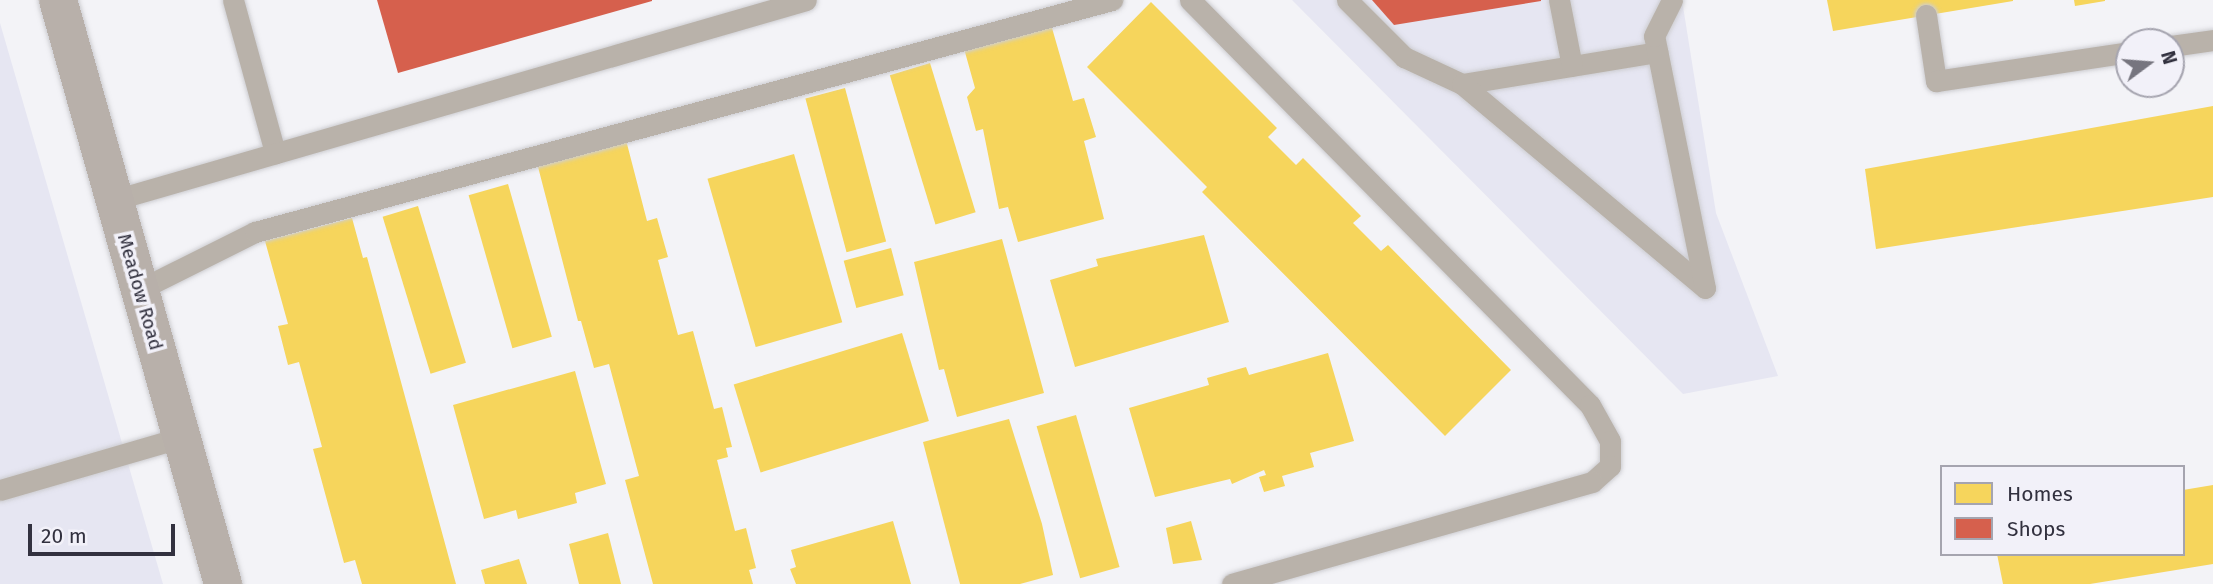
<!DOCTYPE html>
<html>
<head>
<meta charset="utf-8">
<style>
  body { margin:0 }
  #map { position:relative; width:2213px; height:584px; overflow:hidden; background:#f3f3f7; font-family:"Fira Sans",sans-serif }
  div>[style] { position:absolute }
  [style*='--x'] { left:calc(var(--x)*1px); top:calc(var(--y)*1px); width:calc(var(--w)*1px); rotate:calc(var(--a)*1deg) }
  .built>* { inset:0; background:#e6e6f2 }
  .homes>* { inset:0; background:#f6d55c; transform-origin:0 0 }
  .shops>* { inset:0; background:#d6604d }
  .roads { filter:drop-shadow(0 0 2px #cdcdd1) drop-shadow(0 0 2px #cdcdd1) }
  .lane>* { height:21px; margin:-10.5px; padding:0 10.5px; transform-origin:10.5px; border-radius:10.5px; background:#b9b2aa }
  .secondary>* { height:38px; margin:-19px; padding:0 19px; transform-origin:19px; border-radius:19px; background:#b8b0aa }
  span { translate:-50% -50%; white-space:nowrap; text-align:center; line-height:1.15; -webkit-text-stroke:7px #f2f1f9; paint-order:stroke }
  .street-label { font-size:19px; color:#32313f }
  .legend { position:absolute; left:1940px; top:465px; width:245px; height:91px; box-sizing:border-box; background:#f2f1f9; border:2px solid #a5a4af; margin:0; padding:9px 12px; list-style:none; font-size:21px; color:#32313f }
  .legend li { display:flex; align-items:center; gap:14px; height:35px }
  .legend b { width:35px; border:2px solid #a5a4af }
  .north { position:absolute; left:2115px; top:28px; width:70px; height:70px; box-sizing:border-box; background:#f2f1f9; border:2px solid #a5a4af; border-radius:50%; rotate:74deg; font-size:19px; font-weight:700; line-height:28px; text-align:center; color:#32313f }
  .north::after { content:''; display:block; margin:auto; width:24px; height:32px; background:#76757f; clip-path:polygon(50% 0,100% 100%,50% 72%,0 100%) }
  .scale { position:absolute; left:28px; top:524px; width:147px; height:32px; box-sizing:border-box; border:4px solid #32313f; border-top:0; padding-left:9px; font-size:21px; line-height:24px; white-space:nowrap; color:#32313f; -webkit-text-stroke:5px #f2f1f9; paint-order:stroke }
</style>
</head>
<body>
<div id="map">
  <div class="built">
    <i style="clip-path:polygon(1292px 0,1682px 0,1716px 213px,1778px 376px,1683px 394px)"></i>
    <i style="clip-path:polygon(0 23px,163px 584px,0 584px)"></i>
  </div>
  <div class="homes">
    <i style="clip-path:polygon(1827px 0,2013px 0,2013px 1px,1833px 31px)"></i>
    <i style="clip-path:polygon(2074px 0,2105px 0,2105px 1px,2075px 6px)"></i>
    <i style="clip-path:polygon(1151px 2px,1277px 128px,1268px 137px,1296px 165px,1303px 158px,1361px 216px,1353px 223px,1381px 251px,1388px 245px,1511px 370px,1445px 436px,1202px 192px,1207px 187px,1087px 67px)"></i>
    <i style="clip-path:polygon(1050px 21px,1073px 101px,1084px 98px,1096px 137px,1084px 141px,1104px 219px,1018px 242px,1008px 207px,999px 209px,983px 129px,976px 131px,967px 97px,975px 88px,963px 45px)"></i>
    <i style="left:930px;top:63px;width:156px;height:42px;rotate:73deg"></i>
    <i style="left:845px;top:88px;width:159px;height:41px;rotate:75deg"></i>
    <i style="clip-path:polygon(2213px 106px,2213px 197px,1876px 249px,1865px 169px)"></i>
    <i style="clip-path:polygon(626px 140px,647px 221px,657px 218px,668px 257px,658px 260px,678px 335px,693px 331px,714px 409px,722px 407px,732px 447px,726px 448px,728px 457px,717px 460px,735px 531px,746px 528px,756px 568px,749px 570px,753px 584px,653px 584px,625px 480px,639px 476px,609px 364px,594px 368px,581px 321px,578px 321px,537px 163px)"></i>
    <i style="left:794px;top:154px;width:175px;height:90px;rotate:74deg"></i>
    <i style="left:508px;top:184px;width:159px;height:41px;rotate:74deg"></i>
    <i style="left:418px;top:206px;width:164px;height:37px;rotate:73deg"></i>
    <i style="clip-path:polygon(352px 218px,363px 258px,367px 257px,456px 584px,362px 584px,355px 560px,344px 563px,313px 449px,322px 447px,299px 362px,288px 365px,278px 326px,288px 324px,265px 241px)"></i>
    <i style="clip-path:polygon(1204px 235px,1229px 322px,1075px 367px,1050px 280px,1098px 266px,1096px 259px)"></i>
    <i style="clip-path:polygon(1002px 239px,1044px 393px,957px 417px,944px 369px,939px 370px,914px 262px)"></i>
    <i style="left:891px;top:248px;width:49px;height:49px;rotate:75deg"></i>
    <i style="left:902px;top:333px;width:92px;height:176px;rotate:73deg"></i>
    <i style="clip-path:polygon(1328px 353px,1354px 441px,1310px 453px,1314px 467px,1282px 476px,1285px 486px,1264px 492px,1259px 477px,1266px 475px,1264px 470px,1232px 484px,1230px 479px,1155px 497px,1129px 408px,1209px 385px,1207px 378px,1246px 367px,1249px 375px)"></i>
    <i style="clip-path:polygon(575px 371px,606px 484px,575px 493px,577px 503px,518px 519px,516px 510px,484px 519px,453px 405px)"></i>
    <i style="left:1076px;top:415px;width:158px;height:41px;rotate:74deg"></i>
    <i style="clip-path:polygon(1009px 419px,1042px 524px,1053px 575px,1020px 584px,960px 584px,923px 442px)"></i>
    <i style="clip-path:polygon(2213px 485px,2213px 564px,2090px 584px,2003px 584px,1997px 554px,2183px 554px,2183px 490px)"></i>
    <i style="clip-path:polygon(893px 521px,911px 584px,796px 584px,790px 569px,796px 567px,791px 550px)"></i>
    <i style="clip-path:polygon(1191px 521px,1202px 560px,1173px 564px,1166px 528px)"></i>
    <i style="clip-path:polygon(608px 533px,621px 584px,579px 584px,569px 544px)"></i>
    <i style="clip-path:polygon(519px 559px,527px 584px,485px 584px,481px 570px)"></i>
  </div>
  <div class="shops">
    <i style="clip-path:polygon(377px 0,652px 0,652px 1px,398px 73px)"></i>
    <i style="clip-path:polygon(1372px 0,1541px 0,1541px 1px,1394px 25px)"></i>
  </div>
  <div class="roads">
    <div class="lane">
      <i style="--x:233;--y:0;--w:159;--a:74.6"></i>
      <i style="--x:1190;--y:0;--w:569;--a:45.36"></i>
      <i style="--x:1590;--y:405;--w:41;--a:60.9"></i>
      <i style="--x:1610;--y:441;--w:25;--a:90"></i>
      <i style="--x:1610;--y:466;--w:24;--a:138"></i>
      <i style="--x:1592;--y:482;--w:374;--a:164.2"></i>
      <i style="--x:1347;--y:0;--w:81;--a:45"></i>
      <i style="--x:1404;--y:57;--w:64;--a:25"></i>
      <i style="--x:1462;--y:84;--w:198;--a:-9.3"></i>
      <i style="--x:1559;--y:0;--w:67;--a:78.9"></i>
      <i style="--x:1926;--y:15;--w:67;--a:81.4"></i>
      <i style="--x:1936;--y:81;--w:195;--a:-8.5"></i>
      <i style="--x:2171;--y:46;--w:42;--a:-8.1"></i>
      <i style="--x:1462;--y:84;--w:317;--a:40"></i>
      <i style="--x:1705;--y:288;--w:257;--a:-101.4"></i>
      <i style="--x:1654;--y:36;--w:40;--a:-63.4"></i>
      <i style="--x:114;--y:200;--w:720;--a:-16.12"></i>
      <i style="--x:139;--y:290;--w:130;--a:-26.6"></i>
      <i style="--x:255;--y:232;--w:888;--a:-15.15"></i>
      <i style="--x:0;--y:490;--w:190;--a:-16.2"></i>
    </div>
    <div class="secondary">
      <i style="--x:58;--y:0;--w:607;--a:74.22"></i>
    </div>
  </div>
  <div class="street-label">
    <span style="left:140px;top:292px;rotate:74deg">Meadow Road</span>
  </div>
  <ul class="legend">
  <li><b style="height:19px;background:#f6d55c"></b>Homes</li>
  <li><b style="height:19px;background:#d6604d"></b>Shops</li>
  </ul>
  <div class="north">N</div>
  <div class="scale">20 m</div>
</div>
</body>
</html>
